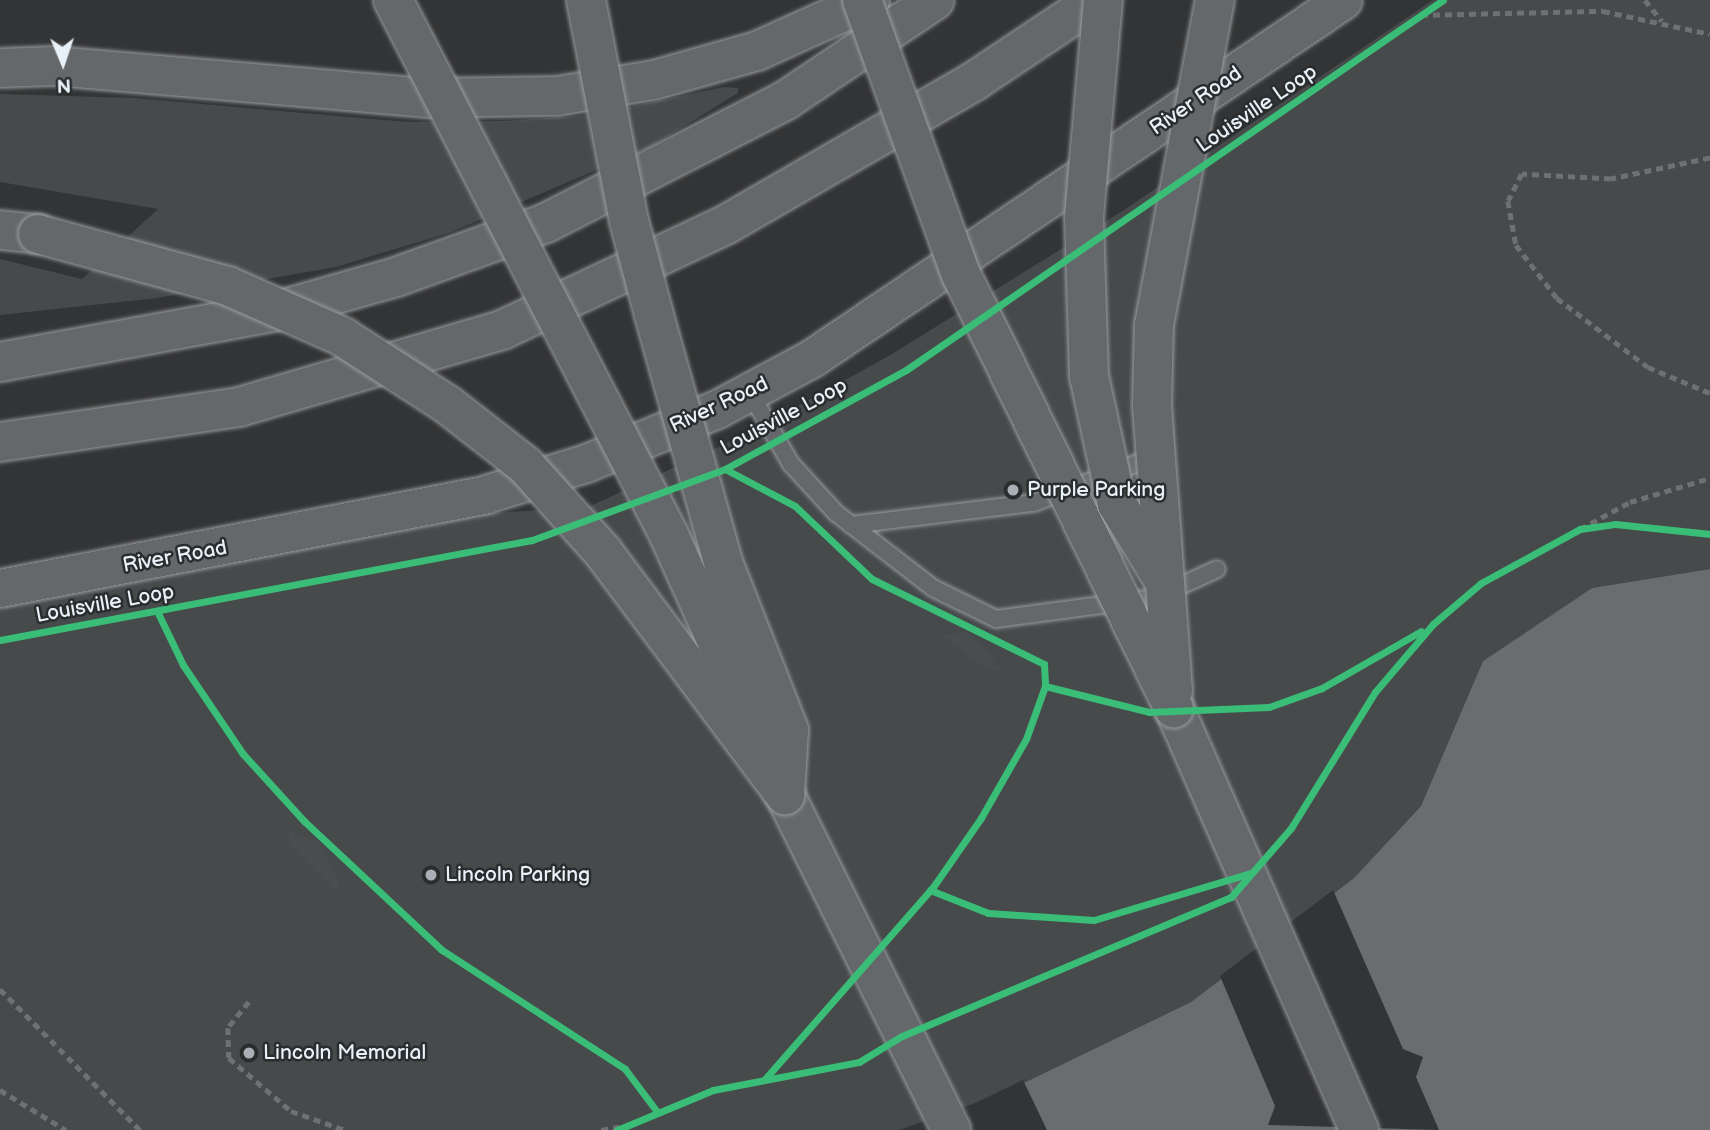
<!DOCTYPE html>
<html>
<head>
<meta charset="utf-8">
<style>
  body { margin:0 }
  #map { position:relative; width:1710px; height:1130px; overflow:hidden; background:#333435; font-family:"Balsamiq Sans",sans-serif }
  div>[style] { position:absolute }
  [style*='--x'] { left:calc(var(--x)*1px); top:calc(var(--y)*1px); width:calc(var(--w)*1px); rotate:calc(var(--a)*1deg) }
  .green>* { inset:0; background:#464a4b }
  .water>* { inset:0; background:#696d70 }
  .pier>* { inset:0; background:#333435 }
  .building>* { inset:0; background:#4b4c4d }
  .path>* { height:4.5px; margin-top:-2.25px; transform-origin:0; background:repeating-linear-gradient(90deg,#6e7071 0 7px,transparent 0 12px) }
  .roads { filter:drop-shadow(0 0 2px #999b9e) drop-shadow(0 0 2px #999b9e) }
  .service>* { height:16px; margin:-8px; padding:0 8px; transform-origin:8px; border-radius:8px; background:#64686b }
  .tertiary>* { height:37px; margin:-18.5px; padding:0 18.5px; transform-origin:18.5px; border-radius:18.5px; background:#64686b }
  .motorway>* { height:38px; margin:-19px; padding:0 19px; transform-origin:19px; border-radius:19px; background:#64686b }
  .bridges { filter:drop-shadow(0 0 2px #999b9e) drop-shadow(0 0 2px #999b9e) }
  .motorway-bridge>* { height:38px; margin:-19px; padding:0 19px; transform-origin:19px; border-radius:19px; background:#64686b }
  .cycleway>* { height:7px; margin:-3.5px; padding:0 3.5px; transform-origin:3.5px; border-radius:3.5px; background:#3abd76 }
  .dots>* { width:19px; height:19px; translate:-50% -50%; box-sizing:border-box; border:4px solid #2a2d2e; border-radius:50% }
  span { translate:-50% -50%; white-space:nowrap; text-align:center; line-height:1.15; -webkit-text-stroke:5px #2a2d2e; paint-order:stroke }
  .street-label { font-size:21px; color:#e8f1f8 }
  .poi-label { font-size:21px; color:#e8f1f8 }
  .left { translate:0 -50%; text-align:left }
  .north { position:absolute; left:28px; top:28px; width:70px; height:70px; -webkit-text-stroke:5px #2a2d2e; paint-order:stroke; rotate:178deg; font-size:19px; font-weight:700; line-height:28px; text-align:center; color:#e8f1f8 }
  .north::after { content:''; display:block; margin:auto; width:24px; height:32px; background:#e8f1f8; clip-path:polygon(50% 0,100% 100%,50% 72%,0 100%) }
</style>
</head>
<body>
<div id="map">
  <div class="green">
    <i style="clip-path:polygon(1433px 0,1710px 0,1710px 569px,1592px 588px,1483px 661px,1421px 806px,1354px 878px,1191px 1002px,974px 1107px,903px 1130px,0 1130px,0 589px,376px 519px,586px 508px,751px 432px,892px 354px,1124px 210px)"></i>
    <i style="clip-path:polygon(724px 87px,738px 88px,738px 93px,650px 147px,451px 232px,336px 267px,157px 298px,0 315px,0 259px,82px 279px,158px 209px,0 182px,0 94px,132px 98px,407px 122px,505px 121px,592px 115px)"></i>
  </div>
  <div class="water">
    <i style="clip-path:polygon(1710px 569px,1710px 1130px,903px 1130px,974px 1107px,1191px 1002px,1354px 878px,1421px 806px,1483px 661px,1592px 588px)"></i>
  </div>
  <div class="pier">
    <i style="clip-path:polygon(1333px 890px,1403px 1049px,1423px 1057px,1416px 1077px,1439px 1130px,1268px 1125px,1275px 1106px,1220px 976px)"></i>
    <i style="clip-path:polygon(1023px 1080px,1047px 1130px,899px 1130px,973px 1104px)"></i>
  </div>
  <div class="building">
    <i style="clip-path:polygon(966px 632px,981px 645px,1002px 670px,989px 670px,939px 635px)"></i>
    <i style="clip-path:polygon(289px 830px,319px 841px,339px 882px,337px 892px,289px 844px)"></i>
  </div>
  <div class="path">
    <i style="--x:1645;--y:0;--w:27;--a:51"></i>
    <i style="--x:1421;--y:15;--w:182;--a:-1.3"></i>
    <i style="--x:1603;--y:11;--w:109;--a:12.1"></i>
    <i style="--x:1710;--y:158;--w:101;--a:168"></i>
    <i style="--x:1611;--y:179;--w:89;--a:-176.8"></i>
    <i style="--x:1522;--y:174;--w:30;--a:117"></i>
    <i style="--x:1508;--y:201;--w:45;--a:79.7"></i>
    <i style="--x:1516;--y:245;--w:67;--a:52.3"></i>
    <i style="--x:1557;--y:298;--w:114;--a:37.2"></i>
    <i style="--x:1648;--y:367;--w:67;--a:22.8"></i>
    <i style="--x:1580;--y:529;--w:57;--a:-28.4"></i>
    <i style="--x:1630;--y:502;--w:84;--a:-16.7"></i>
    <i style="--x:0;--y:989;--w:199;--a:45.2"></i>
    <i style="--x:249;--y:1002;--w:33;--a:129"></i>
    <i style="--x:228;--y:1028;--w:30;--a:88"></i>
    <i style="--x:229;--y:1058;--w:82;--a:40.5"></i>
    <i style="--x:291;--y:1111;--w:57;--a:19.4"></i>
    <i style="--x:0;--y:1090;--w:77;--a:31.2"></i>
    <i style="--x:601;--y:1130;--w:23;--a:-10"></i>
  </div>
  <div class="roads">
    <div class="service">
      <i style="--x:749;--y:391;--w:84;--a:60.1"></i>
      <i style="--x:791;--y:464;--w:67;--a:47.4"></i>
      <i style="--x:836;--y:513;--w:123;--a:37.7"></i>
      <i style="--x:933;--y:588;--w:70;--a:26.2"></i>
      <i style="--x:996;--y:619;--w:159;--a:-7.6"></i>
      <i style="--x:1154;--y:598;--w:69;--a:-24.7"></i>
      <i style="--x:851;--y:525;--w:184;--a:-6.9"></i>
      <i style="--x:1034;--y:503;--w:131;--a:-21.1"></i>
    </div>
    <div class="tertiary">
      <i style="--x:0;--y:588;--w:495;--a:-10.9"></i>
      <i style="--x:486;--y:494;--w:105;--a:-17.2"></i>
      <i style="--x:586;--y:463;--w:142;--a:-22.4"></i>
      <i style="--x:717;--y:409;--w:108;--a:-28.2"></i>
      <i style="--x:812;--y:358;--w:640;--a:-33.99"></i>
    </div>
    <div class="motorway">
      <i style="--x:0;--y:68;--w:54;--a:-2.1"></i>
      <i style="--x:54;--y:66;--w:373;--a:4.9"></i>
      <i style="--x:426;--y:98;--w:131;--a:-0.9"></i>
      <i style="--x:557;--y:96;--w:98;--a:-9.4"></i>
      <i style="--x:654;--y:80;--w:107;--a:-15.7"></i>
      <i style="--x:757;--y:51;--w:124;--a:-24.3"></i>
      <i style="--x:0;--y:230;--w:38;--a:6"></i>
      <i style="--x:0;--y:362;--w:278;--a:-10.4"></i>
      <i style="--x:273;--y:312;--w:128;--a:-15.9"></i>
      <i style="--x:396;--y:277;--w:159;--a:-19.8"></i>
      <i style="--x:546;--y:223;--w:270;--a:-27.1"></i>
      <i style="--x:786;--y:100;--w:179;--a:-33.9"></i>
      <i style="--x:0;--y:442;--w:242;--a:-8.3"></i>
      <i style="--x:239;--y:407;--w:274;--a:-16.3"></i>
      <i style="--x:502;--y:330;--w:249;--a:-25.2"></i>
      <i style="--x:727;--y:224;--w:288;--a:-30"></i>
      <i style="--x:976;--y:80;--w:144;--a:-33.7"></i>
      <i style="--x:1174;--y:708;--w:461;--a:66.3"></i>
      <i style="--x:785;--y:795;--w:374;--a:63.6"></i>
    </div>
  </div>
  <div class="bridges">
    <div class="motorway-bridge">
      <i style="--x:393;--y:0;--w:602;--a:62.71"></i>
      <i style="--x:669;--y:535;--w:215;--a:65.8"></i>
      <i style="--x:586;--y:0;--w:225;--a:79"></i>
      <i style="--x:629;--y:221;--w:97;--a:75.1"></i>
      <i style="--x:654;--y:315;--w:260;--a:74.4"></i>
      <i style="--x:724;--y:565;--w:177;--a:68.5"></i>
      <i style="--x:789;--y:730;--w:65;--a:93.5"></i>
      <i style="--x:862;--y:0;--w:289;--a:70.2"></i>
      <i style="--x:960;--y:272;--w:486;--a:63.9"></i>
      <i style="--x:1103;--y:0;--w:219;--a:95"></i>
      <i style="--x:1084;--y:218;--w:158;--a:88.2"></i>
      <i style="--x:1089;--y:376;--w:131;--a:77.7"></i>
      <i style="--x:1117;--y:504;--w:88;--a:58.5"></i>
      <i style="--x:38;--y:234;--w:197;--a:15.3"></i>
      <i style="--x:228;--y:286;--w:126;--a:23.9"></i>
      <i style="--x:343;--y:337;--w:125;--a:32.9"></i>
      <i style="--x:448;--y:405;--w:98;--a:37.9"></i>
      <i style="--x:525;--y:465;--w:117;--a:48.1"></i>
      <i style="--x:603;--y:552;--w:304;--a:53.2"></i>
      <i style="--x:1173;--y:691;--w:287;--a:-94.2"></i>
      <i style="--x:1152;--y:405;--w:80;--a:-88.6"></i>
      <i style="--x:1154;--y:325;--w:331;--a:-79.4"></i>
    </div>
  </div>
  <div class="cycleway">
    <i style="--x:725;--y:469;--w:79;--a:27.9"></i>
    <i style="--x:795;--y:506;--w:106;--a:43.5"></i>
    <i style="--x:872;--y:579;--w:192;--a:26.3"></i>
    <i style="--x:1044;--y:664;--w:22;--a:87"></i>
    <i style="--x:1045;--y:686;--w:56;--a:109.7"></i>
    <i style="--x:1026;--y:739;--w:91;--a:119.7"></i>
    <i style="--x:981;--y:818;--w:84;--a:124.8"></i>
    <i style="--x:933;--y:887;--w:255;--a:131.2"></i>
    <i style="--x:157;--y:611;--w:60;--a:64.3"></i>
    <i style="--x:183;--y:665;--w:107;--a:56"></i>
    <i style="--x:243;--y:754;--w:91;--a:47.7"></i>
    <i style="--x:304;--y:821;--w:189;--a:43.1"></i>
    <i style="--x:442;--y:950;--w:218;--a:33"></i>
    <i style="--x:625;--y:1069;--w:50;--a:53.1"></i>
    <i style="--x:0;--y:640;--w:541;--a:-10.65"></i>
    <i style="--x:532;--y:540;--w:206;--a:-20.2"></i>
    <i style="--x:725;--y:469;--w:206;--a:-28.7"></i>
    <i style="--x:906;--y:370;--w:652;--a:-34.57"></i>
    <i style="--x:1045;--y:686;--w:107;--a:14"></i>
    <i style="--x:1149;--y:712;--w:120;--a:-2.4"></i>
    <i style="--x:1269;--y:707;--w:56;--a:-19.7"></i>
    <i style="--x:1322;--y:688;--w:114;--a:-29.9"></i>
    <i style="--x:930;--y:890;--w:62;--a:21.6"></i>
    <i style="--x:988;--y:913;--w:106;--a:3.8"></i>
    <i style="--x:1094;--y:920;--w:164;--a:-16.7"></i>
    <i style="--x:617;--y:1130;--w:104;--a:-22.6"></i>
    <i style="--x:713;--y:1090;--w:149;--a:-10.9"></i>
    <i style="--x:859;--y:1062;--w:50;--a:-31.2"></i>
    <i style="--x:902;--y:1036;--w:357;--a:-22.9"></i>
    <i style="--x:1231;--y:897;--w:91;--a:-49"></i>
    <i style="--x:1291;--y:828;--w:160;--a:-58.3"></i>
    <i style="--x:1375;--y:692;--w:89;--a:-49.5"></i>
    <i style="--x:1433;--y:624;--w:63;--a:-40.5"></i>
    <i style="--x:1481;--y:583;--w:113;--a:-28.6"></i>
    <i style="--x:1580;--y:529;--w:35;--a:-8"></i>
    <i style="--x:1615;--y:524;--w:96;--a:6"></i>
  </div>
  <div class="dots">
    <i style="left:1013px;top:490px;background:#a9afb4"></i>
    <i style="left:431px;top:875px;background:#a9afb4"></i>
    <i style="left:249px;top:1053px;background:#a9afb4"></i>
  </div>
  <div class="street-label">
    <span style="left:1196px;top:101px;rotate:-34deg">River Road</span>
    <span style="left:1257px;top:109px;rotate:-34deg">Louisville Loop</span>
    <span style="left:719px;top:405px;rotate:-25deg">River Road</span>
    <span style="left:784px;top:417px;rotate:-28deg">Louisville Loop</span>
    <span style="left:175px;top:557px;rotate:-10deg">River Road</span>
    <span style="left:105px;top:604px;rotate:-10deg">Louisville Loop</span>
  </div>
  <div class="poi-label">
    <span class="left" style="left:1027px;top:490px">Purple Parking</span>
    <span class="left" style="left:445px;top:875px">Lincoln Parking</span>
    <span class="left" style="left:263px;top:1053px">Lincoln Memorial</span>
  </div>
  <div class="north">N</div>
</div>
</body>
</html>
